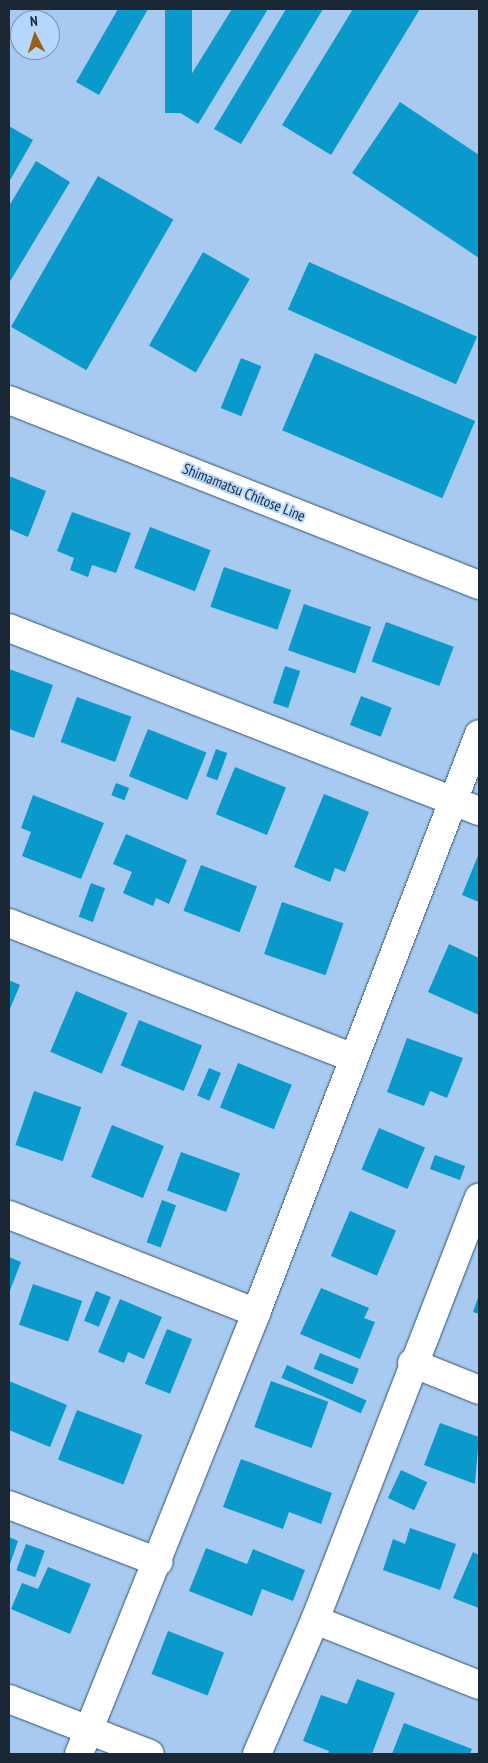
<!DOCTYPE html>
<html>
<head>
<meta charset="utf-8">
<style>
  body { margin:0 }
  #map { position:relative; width:488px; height:1763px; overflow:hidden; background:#a8caf0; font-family:"PT Sans Narrow",sans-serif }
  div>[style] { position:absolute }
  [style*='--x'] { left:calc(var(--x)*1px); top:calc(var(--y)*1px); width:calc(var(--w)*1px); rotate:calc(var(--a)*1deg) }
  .building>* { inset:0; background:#0999cb; transform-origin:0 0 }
  .roads { filter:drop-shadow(0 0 1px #335171) drop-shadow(0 0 1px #335171) }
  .minor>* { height:28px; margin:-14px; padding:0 14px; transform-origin:14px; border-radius:14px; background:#fff }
  .major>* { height:28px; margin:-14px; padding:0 14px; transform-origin:14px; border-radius:14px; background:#fff }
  span { translate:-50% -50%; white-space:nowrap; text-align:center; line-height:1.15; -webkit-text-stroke:4px #b5d7fd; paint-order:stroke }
  .street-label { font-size:15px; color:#1a2836 }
  .frame { position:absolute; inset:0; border:10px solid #1a2836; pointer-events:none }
  .north { position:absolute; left:10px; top:10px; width:50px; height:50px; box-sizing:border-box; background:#b5d7fd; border:1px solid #7791ad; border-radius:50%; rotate:355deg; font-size:14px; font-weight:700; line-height:20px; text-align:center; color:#1a2836 }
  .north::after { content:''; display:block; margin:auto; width:18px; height:22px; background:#956216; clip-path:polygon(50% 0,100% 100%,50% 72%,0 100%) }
</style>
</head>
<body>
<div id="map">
  <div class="building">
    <i style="clip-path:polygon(118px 9px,148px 9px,99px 95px,76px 82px)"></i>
    <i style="left:165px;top:9px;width:27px;height:104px"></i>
    <i style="clip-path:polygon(232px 9px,268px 9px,198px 124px,171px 107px)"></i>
    <i style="clip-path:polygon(286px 9px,323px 9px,241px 144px,214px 129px)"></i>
    <i style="clip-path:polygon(353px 9px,420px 9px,331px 155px,282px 125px)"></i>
    <i style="clip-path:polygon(400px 102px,479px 155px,479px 258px,352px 173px)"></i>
    <i style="clip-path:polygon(9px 126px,33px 140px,9px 182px)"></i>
    <i style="clip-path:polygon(36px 161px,70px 182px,9px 283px,9px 206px)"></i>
    <i style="left:98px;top:176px;width:87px;height:174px;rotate:30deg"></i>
    <i style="left:203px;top:252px;width:54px;height:108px;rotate:30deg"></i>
    <i style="left:309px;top:262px;width:184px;height:52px;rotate:24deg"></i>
    <i style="left:315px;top:353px;width:174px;height:84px;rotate:23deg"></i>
    <i style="left:241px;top:358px;width:22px;height:54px;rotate:22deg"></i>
    <i style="clip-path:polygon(9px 476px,46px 491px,28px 537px,9px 529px)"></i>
    <i style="clip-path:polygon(72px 512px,131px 533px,116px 573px,92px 565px,88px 577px,70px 570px,74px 558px,57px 551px)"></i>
    <i style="left:150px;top:527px;width:65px;height:44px;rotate:21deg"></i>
    <i style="left:224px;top:567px;width:71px;height:42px;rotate:19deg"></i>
    <i style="left:304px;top:604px;width:71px;height:49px;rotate:19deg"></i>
    <i style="left:386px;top:622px;width:72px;height:42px;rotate:20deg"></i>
    <i style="left:285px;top:666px;width:16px;height:39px;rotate:18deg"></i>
    <i style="clip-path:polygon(9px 669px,53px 685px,34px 738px,9px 729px)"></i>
    <i style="left:361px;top:696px;width:33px;height:31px;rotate:21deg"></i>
    <i style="left:77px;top:697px;width:58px;height:48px;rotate:20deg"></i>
    <i style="left:148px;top:729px;width:63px;height:51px;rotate:22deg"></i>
    <i style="left:216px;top:749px;width:12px;height:29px;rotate:20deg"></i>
    <i style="left:235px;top:767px;width:55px;height:51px;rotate:22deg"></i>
    <i style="left:116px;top:783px;width:14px;height:13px;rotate:21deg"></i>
    <i style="clip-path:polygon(324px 794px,369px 812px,345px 872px,335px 868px,330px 882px,294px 867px)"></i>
    <i style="clip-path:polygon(33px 795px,104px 823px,81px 879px,22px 856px,31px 832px,21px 828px)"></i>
    <i style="clip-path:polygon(126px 834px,187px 860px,169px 904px,156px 898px,153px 906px,123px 893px,132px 872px,113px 864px)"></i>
    <i style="clip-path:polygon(479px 853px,479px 902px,462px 895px)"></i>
    <i style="left:201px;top:865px;width:60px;height:49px;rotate:21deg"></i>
    <i style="left:91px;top:883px;width:15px;height:36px;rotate:20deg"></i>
    <i style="left:282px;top:902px;width:65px;height:55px;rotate:19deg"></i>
    <i style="clip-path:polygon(449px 944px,479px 958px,479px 1015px,428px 992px)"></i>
    <i style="clip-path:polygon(9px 980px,20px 985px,9px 1011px)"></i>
    <i style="left:76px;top:991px;width:56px;height:66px;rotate:23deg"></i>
    <i style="left:139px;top:1020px;width:68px;height:49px;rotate:22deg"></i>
    <i style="clip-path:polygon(407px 1038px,463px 1058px,447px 1098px,430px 1091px,424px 1106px,387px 1092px)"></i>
    <i style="left:238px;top:1063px;width:58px;height:48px;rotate:22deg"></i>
    <i style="left:209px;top:1068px;width:13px;height:30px;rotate:23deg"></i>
    <i style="left:34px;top:1091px;width:50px;height:57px;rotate:19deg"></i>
    <i style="left:112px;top:1125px;width:56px;height:56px;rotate:22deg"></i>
    <i style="left:379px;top:1128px;width:50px;height:45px;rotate:23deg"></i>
    <i style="left:181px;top:1152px;width:63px;height:41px;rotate:20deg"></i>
    <i style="left:435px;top:1155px;width:32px;height:15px;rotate:20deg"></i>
    <i style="left:162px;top:1200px;width:15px;height:45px;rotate:20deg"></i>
    <i style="left:350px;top:1211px;width:50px;height:49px;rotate:23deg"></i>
    <i style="clip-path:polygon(9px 1257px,21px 1262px,9px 1293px)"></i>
    <i style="left:33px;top:1284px;width:52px;height:43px;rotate:19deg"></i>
    <i style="clip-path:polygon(321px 1288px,369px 1308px,364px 1318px,375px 1322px,360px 1359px,300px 1334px)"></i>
    <i style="left:96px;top:1291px;width:16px;height:32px;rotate:22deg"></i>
    <i style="clip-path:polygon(479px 1295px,479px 1314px,473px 1312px)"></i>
    <i style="clip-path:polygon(120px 1299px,162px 1317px,144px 1359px,128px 1352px,124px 1363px,98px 1352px)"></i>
    <i style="left:167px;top:1329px;width:27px;height:59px;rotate:22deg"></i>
    <i style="left:320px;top:1353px;width:42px;height:17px;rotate:22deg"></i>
    <i style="left:287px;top:1365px;width:87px;height:14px;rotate:24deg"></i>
    <i style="clip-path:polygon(9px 1381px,67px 1405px,50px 1447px,9px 1430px)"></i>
    <i style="left:271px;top:1381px;width:61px;height:49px;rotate:20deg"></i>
    <i style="left:77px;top:1410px;width:70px;height:53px;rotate:21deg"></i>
    <i style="clip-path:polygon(440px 1423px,479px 1437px,475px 1484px,424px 1465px)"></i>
    <i style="clip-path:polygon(241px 1459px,332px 1493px,321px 1524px,289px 1512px,283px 1529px,223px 1507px)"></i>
    <i style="left:401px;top:1470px;width:29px;height:31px;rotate:25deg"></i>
    <i style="clip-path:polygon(410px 1528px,456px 1544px,440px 1590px,383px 1570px,393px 1539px,405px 1544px)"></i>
    <i style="clip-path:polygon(9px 1537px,18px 1541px,9px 1567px)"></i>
    <i style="left:26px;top:1544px;width:20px;height:28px;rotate:20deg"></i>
    <i style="clip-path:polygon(206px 1548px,247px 1564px,253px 1549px,305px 1570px,293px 1601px,262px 1589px,252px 1616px,189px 1591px)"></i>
    <i style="clip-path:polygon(473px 1552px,479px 1555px,479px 1608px,453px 1598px)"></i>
    <i style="clip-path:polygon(48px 1567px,91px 1584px,70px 1634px,11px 1609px,22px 1583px,38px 1589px)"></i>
    <i style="left:168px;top:1631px;width:60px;height:46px;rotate:21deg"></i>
    <i style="clip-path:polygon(357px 1679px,395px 1693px,372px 1754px,328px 1754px,329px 1751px,303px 1741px,321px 1695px,347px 1704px)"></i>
    <i style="clip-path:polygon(404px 1723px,472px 1749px,470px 1754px,392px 1754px)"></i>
  </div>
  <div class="roads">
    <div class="minor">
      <i style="--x:9;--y:628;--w:504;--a:21.27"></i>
      <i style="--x:9;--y:923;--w:370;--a:21.4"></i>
      <i style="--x:9;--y:1215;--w:266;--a:21.6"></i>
      <i style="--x:412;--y:1363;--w:72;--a:21.9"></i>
      <i style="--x:9;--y:1505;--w:160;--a:20.9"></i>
      <i style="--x:315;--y:1620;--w:176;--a:21.6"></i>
      <i style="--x:9;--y:1699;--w:151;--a:21.3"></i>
      <i style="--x:79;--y:1754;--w:475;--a:-68.1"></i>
      <i style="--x:256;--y:1313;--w:620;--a:-68.94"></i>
      <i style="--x:257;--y:1754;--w:146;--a:-66.6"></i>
      <i style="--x:315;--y:1620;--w:453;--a:-68.8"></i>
    </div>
    <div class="major">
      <i style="--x:9;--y:400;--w:505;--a:21.49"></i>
    </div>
  </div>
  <div class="street-label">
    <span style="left:244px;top:492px;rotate:22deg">Shimamatsu Chitose Line</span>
  </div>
  <div class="frame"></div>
  <div class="north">N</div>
</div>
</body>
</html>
